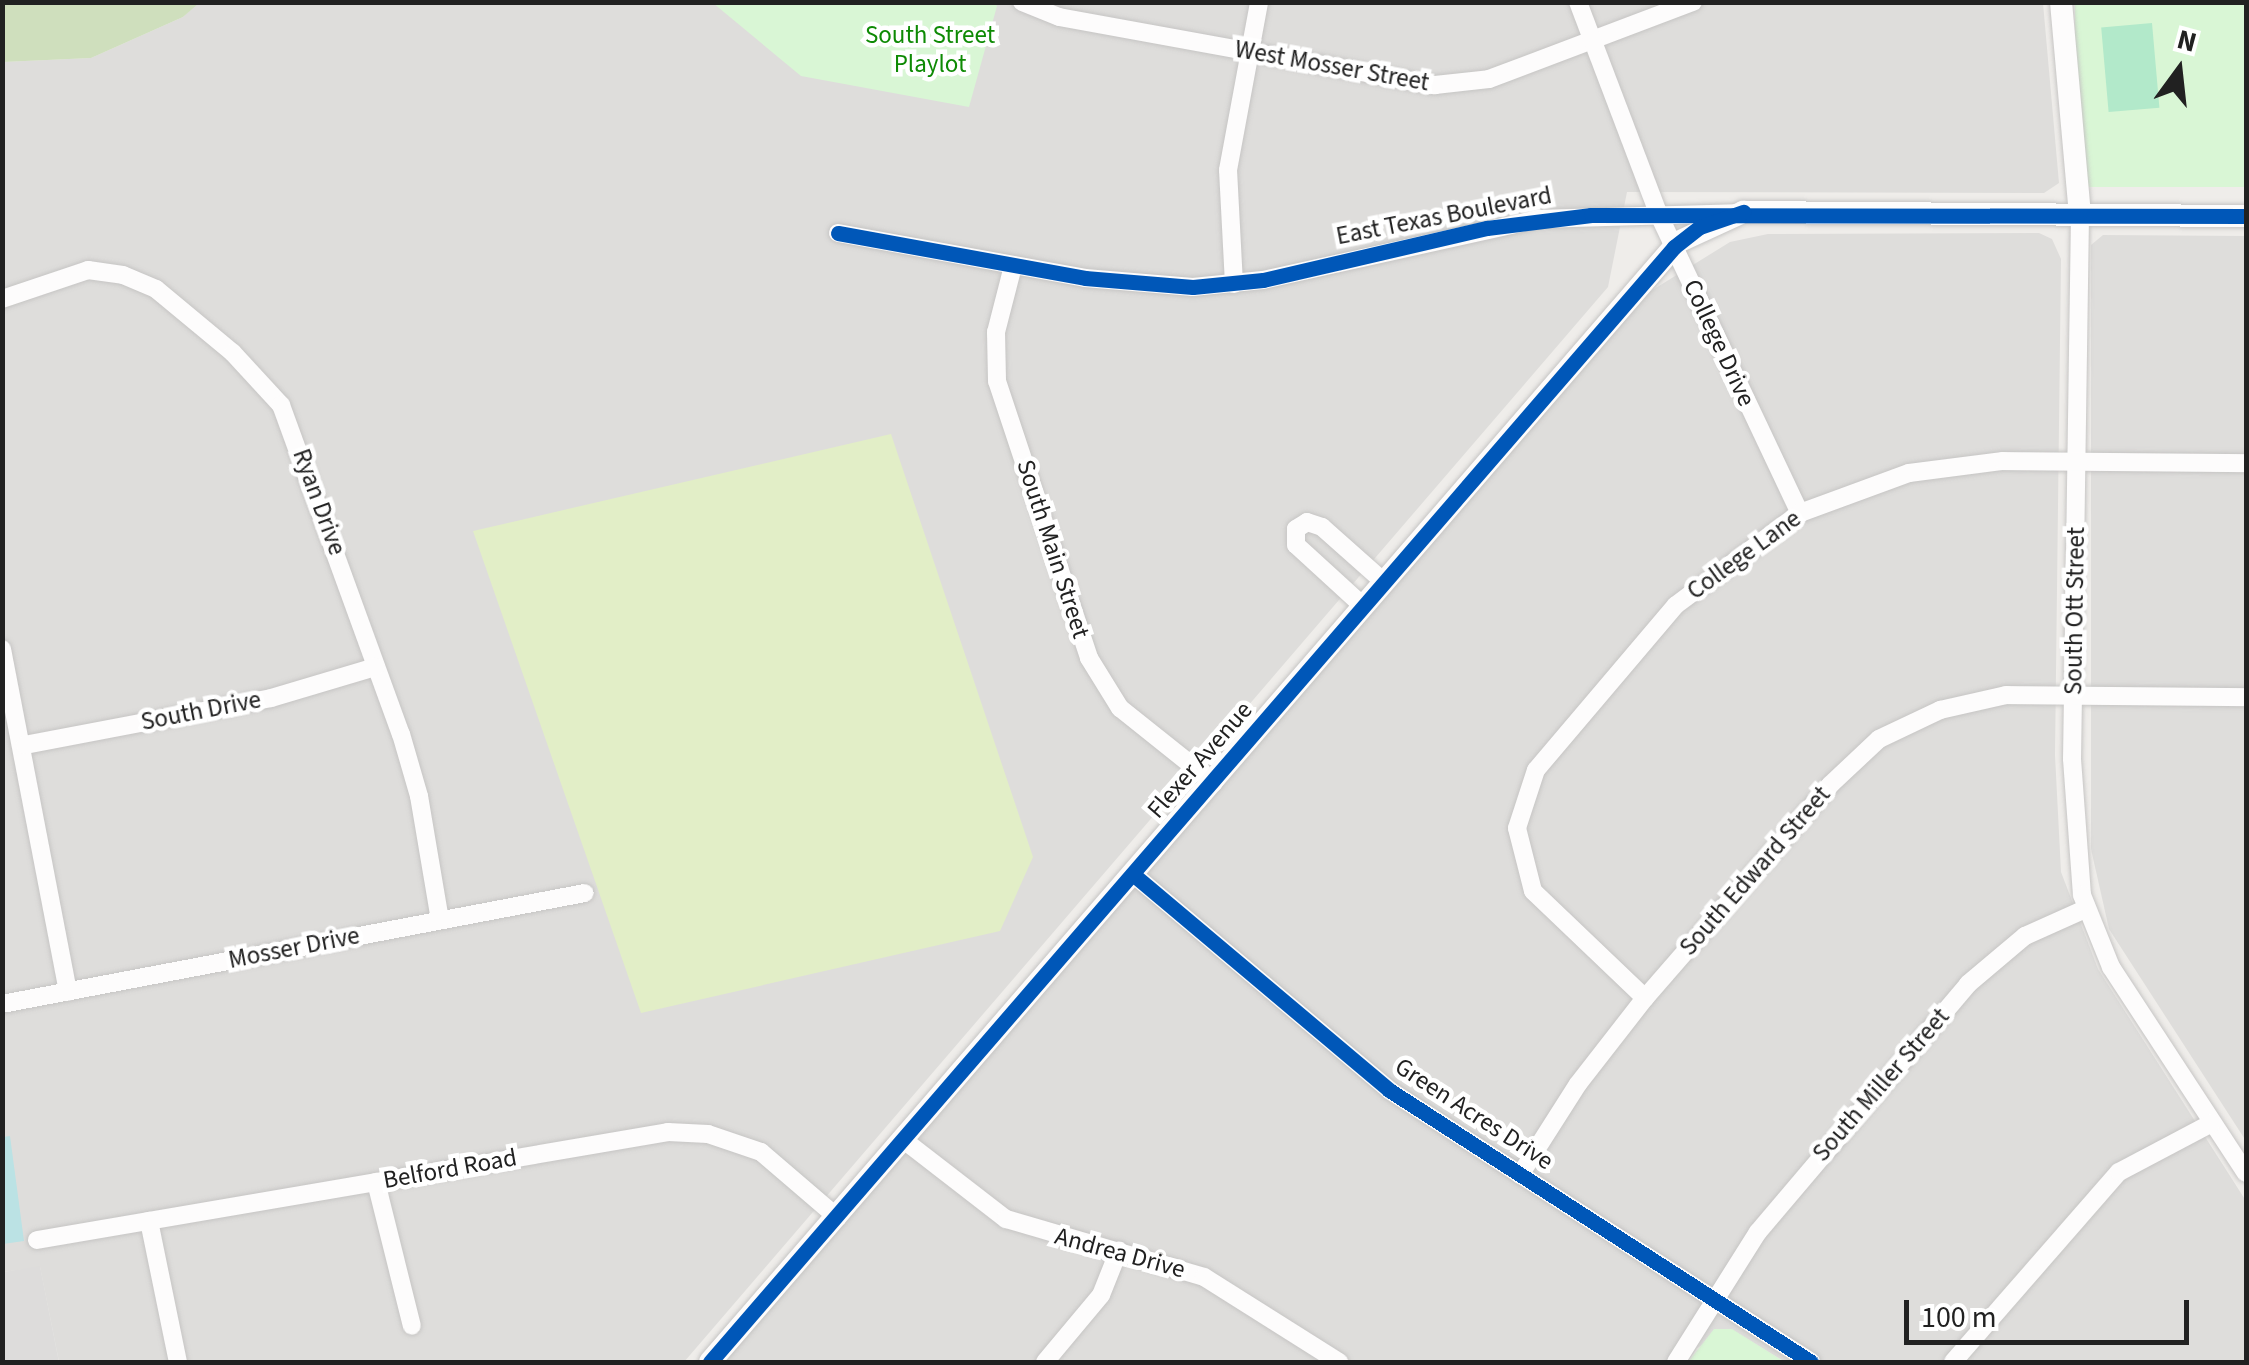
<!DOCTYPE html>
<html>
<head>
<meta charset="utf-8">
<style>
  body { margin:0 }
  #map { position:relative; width:2249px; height:1365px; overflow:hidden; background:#efedea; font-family:"Source Sans 3",sans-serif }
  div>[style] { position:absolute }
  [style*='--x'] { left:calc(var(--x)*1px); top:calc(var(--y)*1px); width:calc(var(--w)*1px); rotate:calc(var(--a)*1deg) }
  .residential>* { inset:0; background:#dedddb }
  .religious>* { inset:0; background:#dddcdb }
  .grass>* { inset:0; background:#e2eec7 }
  .forest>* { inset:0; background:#cfdfbd }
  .park>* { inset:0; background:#d9f6d5; transform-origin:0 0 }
  .pitch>* { inset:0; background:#b2e9ca; transform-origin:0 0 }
  .water>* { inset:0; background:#bbe2e4 }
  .roads { filter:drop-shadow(0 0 2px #c6c5c4) drop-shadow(0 0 2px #c6c5c4) }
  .minor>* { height:18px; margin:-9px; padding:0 9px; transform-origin:9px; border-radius:9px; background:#fdfcfc }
  .tertiary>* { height:22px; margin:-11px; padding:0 11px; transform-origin:11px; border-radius:11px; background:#fdfcfc }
  .cycleway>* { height:15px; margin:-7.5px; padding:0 7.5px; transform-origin:7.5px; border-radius:7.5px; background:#0057b8 }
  span { translate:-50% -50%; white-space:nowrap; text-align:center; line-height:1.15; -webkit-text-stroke:9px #fff; paint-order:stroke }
  .park-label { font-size:25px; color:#0e8a04 }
  .street-label { font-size:25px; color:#212121 }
  .frame { position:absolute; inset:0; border:5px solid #212121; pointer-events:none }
  .north { position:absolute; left:2129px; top:20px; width:100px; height:100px; -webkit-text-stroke:8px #fff; paint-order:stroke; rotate:15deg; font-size:28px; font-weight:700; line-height:40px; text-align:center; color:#212121 }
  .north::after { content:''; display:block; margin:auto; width:35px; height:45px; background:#212121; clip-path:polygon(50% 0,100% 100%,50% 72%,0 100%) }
  .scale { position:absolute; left:1904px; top:1300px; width:285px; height:45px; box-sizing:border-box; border:5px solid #212121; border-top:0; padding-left:12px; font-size:30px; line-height:35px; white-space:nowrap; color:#212121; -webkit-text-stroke:8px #fff; paint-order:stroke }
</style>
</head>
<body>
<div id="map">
  <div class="residential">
    <i style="clip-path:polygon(199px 2px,2043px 3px,2059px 183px,2044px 193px,1627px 192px,1608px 287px,684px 1362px,59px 1362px,40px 1267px,3px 1272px,3px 62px,91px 58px,183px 17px)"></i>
    <i style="clip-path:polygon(2039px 233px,2052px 239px,2061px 259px,2055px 755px,2061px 872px,2098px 969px,2246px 1201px,2246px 1362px,1785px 1362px,1731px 1329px,1697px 1348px,1688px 1362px,723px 1362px,1646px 294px,1730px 242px,1768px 234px)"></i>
    <i style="clip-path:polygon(2103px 235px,2246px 236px,2246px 1141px,2109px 929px,2091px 849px,2091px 245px)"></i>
  </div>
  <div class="religious">
    <i style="clip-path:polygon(40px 1266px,59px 1362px,3px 1362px,3px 1272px)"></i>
  </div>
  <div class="grass">
    <i style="clip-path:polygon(891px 434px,1033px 857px,1000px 931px,641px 1013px,473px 531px)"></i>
  </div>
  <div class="forest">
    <i style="clip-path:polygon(3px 2px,199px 2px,199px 3px,183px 17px,91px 58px,3px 62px)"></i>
  </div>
  <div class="park">
    <i style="clip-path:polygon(713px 3px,993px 2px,997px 6px,969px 107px,801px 76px)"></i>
    <i style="left:2075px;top:3px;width:171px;height:184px"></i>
    <i style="clip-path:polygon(1714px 1329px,1732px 1329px,1785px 1362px,1688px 1362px)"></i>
  </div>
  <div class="pitch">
    <i style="left:2152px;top:23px;width:85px;height:51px;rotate:85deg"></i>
  </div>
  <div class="water">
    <i style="clip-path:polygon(10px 1136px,24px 1241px,3px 1244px,3px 1137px)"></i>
  </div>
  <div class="roads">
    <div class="minor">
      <i style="--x:1022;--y:2;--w:40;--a:22"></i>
      <i style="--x:1059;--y:17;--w:382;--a:10.3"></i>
      <i style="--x:1435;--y:85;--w:54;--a:-6.3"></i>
      <i style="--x:1489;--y:79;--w:218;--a:-20.7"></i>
      <i style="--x:1578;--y:2;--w:226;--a:69.2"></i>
      <i style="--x:1658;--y:213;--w:332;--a:64.7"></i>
      <i style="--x:2080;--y:215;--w:544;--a:90.84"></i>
      <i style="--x:2072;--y:759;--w:136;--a:85.8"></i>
      <i style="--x:2082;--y:895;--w:78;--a:68.1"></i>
      <i style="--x:2111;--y:967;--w:246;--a:56.8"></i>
      <i style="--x:838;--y:233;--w:251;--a:10.3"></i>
      <i style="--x:1085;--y:278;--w:108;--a:4.8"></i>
      <i style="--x:1193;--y:287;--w:70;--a:-5.7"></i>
      <i style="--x:1263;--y:280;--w:282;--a:-12.5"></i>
      <i style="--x:1538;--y:219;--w:197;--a:-1.7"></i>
      <i style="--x:1013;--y:266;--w:68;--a:104.4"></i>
      <i style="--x:996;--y:332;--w:49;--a:88.8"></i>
      <i style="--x:997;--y:381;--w:292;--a:71.6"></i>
      <i style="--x:1089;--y:658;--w:59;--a:58.2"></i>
      <i style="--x:1120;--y:708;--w:120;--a:38.6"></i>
      <i style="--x:1234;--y:284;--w:114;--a:-93"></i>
      <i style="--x:1228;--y:170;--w:171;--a:-79.5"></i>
      <i style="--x:2;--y:299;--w:91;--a:-18.6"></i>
      <i style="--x:88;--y:270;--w:35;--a:8"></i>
      <i style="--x:123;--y:275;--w:36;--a:23"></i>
      <i style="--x:156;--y:289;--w:100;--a:39.7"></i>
      <i style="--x:233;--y:353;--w:71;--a:47.3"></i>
      <i style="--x:281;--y:405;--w:350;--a:70"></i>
      <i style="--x:401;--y:734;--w:65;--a:73.8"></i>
      <i style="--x:419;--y:796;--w:126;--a:80.4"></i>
      <i style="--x:1364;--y:607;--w:92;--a:-137.6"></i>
      <i style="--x:1296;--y:545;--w:16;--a:-90"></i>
      <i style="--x:1296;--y:529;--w:13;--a:-32"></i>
      <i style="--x:1307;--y:522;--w:16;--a:18"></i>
      <i style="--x:1322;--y:527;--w:84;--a:41.6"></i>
      <i style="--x:2;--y:649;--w:349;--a:79.1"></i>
      <i style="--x:25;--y:745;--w:250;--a:-10.8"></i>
      <i style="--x:271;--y:698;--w:109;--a:-16.6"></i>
      <i style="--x:1134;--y:875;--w:334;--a:40.1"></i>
      <i style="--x:1389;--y:1090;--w:502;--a:32.8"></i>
      <i style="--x:1645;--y:998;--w:155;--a:-136.3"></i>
      <i style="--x:1533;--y:891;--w:65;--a:-104.3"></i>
      <i style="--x:1517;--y:828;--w:61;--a:-71.9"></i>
      <i style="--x:1536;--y:770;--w:216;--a:-49.7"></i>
      <i style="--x:1676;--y:605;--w:154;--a:-36.6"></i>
      <i style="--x:1800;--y:513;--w:116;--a:-20.2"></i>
      <i style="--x:1909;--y:473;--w:95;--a:-7.3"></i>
      <i style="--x:2003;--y:461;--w:243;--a:0.5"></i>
      <i style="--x:2;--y:1004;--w:593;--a:-10.78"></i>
      <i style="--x:905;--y:1141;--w:128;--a:37.7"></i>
      <i style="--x:1006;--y:1219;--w:206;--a:16.3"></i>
      <i style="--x:1204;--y:1277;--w:160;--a:32.2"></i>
      <i style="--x:1520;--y:1175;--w:108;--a:-57.5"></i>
      <i style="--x:1578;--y:1084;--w:109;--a:-52.1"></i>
      <i style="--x:1645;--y:998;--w:282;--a:-49"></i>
      <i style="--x:1830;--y:785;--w:67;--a:-43.2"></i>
      <i style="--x:1879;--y:739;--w:68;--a:-25.4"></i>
      <i style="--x:1940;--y:710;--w:68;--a:-12.8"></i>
      <i style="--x:2006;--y:695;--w:240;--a:0.5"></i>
      <i style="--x:376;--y:1182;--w:148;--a:76"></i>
      <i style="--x:149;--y:1221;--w:144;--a:78.4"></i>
      <i style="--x:37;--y:1240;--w:640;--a:-9.71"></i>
      <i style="--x:668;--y:1132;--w:40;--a:2.9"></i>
      <i style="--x:708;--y:1134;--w:56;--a:18.8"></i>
      <i style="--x:761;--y:1152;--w:101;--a:40.6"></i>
      <i style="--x:1045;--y:1362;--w:87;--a:-50.1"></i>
      <i style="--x:1101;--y:1295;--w:48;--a:-68.2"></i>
      <i style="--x:1676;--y:1362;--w:154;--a:-57.8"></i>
      <i style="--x:1758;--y:1232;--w:325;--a:-49.7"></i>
      <i style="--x:1968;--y:984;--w:75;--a:-40.1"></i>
      <i style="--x:2025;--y:936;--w:66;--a:-24.2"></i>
      <i style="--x:1953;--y:1362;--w:252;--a:-48.9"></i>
      <i style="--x:2119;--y:1172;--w:105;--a:-27.8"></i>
    </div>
    <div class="tertiary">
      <i style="--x:2061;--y:2;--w:214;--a:84.9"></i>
      <i style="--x:710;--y:1362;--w:1480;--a:-49.16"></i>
      <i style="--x:1678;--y:242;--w:72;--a:-24.8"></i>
      <i style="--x:1743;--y:212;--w:503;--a:0.46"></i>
    </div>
  </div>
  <div class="cycleway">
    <i style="--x:838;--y:233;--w:251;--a:10.3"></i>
    <i style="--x:1085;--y:278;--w:108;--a:4.8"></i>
    <i style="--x:1193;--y:287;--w:70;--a:-5.7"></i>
    <i style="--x:1263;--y:280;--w:230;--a:-13.1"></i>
    <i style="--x:1487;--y:228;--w:105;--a:-7.1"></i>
    <i style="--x:1591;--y:215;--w:655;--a:0.09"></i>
    <i style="--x:1134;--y:875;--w:334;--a:40.1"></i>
    <i style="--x:1389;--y:1090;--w:502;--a:32.8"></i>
    <i style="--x:710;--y:1362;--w:1474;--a:-49.15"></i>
    <i style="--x:1674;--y:247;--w:33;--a:-38"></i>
    <i style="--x:1700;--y:227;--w:46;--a:-19.2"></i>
  </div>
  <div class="park-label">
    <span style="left:930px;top:50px">South Street<br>Playlot</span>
  </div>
  <div class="street-label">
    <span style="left:1332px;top:66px;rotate:10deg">West Mosser Street</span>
    <span style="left:1444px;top:216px;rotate:-11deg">East Texas Boulevard</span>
    <span style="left:1719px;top:343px;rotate:65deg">College Drive</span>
    <span style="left:319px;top:502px;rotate:70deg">Ryan Drive</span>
    <span style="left:1053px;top:549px;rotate:72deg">South Main Street</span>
    <span style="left:1744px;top:555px;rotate:-36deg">College Lane</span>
    <span style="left:2075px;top:611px;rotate:-89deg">South Ott Street</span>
    <span style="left:201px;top:711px;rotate:-11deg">South Drive</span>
    <span style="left:1200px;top:760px;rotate:-49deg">Flexer Avenue</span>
    <span style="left:1755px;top:871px;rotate:-49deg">South Edward Street</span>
    <span style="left:294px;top:948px;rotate:-11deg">Mosser Drive</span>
    <span style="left:1881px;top:1085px;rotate:-49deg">South Miller Street</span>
    <span style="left:1474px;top:1114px;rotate:33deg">Green Acres Drive</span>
    <span style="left:450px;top:1169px;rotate:-10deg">Belford Road</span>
    <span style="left:1120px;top:1253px;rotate:15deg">Andrea Drive</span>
  </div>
  <div class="frame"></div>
  <div class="north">N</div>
  <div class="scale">100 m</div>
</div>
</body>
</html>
